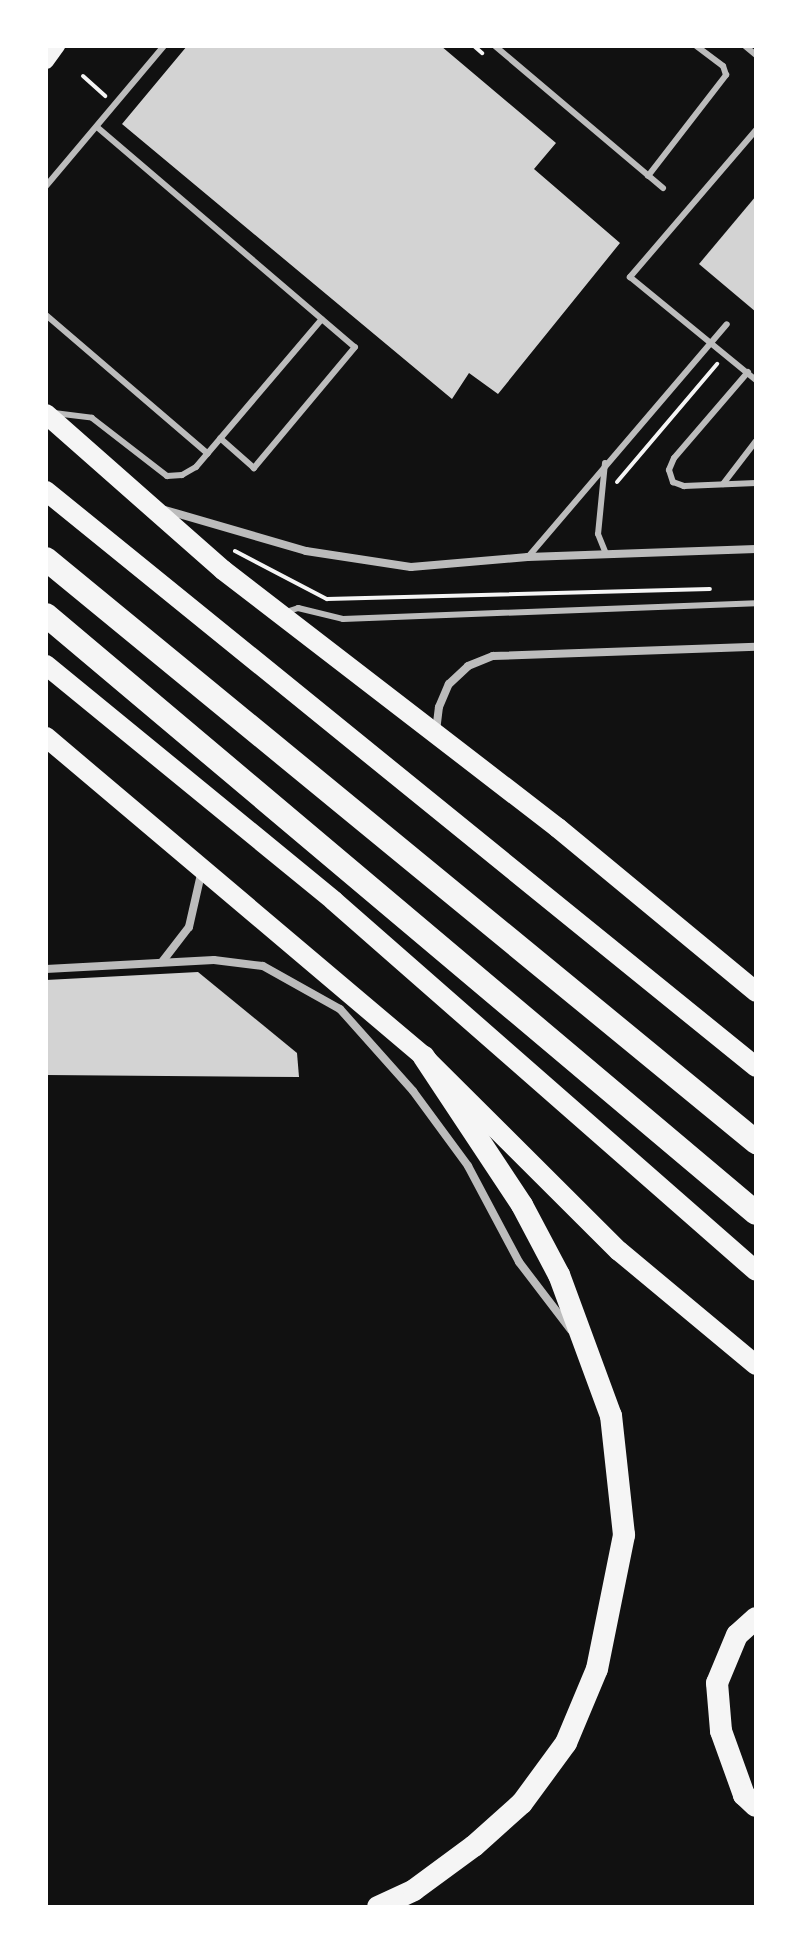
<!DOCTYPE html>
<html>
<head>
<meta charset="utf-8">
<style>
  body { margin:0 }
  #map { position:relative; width:802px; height:1953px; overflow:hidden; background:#111; font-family:Cabin,sans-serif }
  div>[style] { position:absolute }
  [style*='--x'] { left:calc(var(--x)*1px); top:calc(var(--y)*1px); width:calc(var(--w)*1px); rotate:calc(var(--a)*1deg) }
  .building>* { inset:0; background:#d3d3d3 }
  .path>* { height:4px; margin:-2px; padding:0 2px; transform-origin:2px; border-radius:2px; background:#f5f5f5 }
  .service>* { height:6px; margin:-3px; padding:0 3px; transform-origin:3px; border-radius:3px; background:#bcbcbc }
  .minor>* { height:8px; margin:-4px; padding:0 4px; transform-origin:4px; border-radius:4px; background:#bcbcbc }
  .secondary>* { height:16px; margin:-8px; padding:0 8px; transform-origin:8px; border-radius:8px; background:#f5f5f5 }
  .primary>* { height:20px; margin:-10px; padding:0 10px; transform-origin:10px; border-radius:10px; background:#f5f5f5 }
  .trunk>* { height:22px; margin:-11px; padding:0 11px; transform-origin:11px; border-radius:11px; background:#f5f5f5 }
  .motorway>* { height:24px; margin:-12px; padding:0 12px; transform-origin:12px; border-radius:12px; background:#f5f5f5 }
  span { translate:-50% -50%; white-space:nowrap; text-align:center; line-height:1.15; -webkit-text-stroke:6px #fff; paint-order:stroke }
  .frame { position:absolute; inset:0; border:48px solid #fff; pointer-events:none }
</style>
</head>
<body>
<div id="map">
  <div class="building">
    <i style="clip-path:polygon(187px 46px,441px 46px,556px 143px,534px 169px,620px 243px,498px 394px,469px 373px,452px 399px,122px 124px)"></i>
    <i style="clip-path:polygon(756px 196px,756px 312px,699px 264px)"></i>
    <i style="clip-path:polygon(198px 972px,297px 1053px,299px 1077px,46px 1075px,46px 980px)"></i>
  </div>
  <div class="path">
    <i style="--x:474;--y:46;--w:11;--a:41"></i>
    <i style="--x:83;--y:76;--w:30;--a:42"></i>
    <i style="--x:617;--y:482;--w:155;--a:-49.7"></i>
    <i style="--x:235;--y:551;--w:104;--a:27.6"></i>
    <i style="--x:327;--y:599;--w:383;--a:-1.5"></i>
  </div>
  <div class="service">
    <i style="--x:495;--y:46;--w:220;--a:40.2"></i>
    <i style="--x:745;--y:46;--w:14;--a:39"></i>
    <i style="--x:97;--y:127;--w:339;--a:40.5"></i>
    <i style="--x:355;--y:347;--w:158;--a:129.9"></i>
    <i style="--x:254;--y:468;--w:45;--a:-138.6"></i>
    <i style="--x:756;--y:130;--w:194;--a:130.6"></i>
    <i style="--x:630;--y:277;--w:163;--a:39.3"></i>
    <i style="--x:648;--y:176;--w:128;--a:-52.3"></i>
    <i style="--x:726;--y:75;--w:9;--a:-108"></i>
    <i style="--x:723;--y:66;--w:34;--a:-143"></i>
    <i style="--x:46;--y:186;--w:183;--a:-49.9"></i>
    <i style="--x:46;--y:315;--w:213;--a:40.6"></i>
    <i style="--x:748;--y:372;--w:113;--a:130.7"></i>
    <i style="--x:674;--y:458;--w:13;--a:113"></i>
    <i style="--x:669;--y:470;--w:13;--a:72"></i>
    <i style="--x:673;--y:482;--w:12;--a:20"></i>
    <i style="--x:684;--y:486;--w:72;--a:-2.4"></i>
    <i style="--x:54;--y:413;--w:38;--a:7"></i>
    <i style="--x:92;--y:418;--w:95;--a:37.7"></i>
    <i style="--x:167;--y:476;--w:15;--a:-4"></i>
    <i style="--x:182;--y:475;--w:16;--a:-30"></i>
    <i style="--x:196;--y:467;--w:194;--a:-49.6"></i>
    <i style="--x:605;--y:463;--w:71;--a:95.6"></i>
    <i style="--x:598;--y:534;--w:22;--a:68"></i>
    <i style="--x:723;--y:484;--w:54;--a:-52.5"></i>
    <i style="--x:528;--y:557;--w:306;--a:-49.5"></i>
    <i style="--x:286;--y:612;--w:13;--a:-18"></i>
    <i style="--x:298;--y:608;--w:46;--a:13.7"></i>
    <i style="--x:343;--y:619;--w:413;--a:-2.2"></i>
  </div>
  <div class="minor">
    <i style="--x:165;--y:510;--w:147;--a:16.2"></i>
    <i style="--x:306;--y:551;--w:106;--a:8.7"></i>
    <i style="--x:411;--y:567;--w:117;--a:-4.9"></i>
    <i style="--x:528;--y:557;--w:228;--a:-2"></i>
    <i style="--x:436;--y:731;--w:24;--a:-83"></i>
    <i style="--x:439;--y:707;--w:25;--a:-67"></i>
    <i style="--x:449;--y:684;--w:26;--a:-43"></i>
    <i style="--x:468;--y:666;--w:27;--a:-22"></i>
    <i style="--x:493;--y:656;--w:263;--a:-2"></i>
    <i style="--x:162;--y:962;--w:44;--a:-52.4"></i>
    <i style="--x:189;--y:927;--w:58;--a:-77.2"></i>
    <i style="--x:46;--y:969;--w:168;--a:-3.1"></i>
    <i style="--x:214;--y:960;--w:49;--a:7"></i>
    <i style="--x:263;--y:966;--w:88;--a:29.2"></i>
    <i style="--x:340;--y:1009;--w:110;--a:48.3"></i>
    <i style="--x:413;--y:1091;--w:93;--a:53.7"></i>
    <i style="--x:468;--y:1166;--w:109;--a:62"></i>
    <i style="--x:519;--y:1262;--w:86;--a:52.6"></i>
  </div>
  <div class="secondary">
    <i style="--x:46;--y:61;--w:19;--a:-54"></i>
  </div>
  <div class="primary">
    <i style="--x:46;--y:414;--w:236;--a:41.4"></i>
    <i style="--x:223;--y:570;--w:423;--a:37.6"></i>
    <i style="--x:558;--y:828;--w:257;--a:39.6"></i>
    <i style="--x:46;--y:491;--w:914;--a:39.05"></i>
    <i style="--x:46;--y:665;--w:372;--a:39.3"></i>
    <i style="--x:334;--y:901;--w:561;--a:41.24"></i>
    <i style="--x:46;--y:737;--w:495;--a:40.2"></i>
    <i style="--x:424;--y:1057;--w:275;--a:44.9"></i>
    <i style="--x:619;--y:1251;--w:178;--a:39.8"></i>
  </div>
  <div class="trunk">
    <i style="--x:756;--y:1618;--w:25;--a:138"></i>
    <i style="--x:737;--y:1635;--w:52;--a:112.6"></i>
    <i style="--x:717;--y:1683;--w:48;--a:85.2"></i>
    <i style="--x:721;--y:1731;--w:68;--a:70.2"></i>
    <i style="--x:744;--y:1795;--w:16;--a:43"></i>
    <i style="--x:378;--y:1907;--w:40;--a:-25"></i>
    <i style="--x:414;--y:1890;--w:74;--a:-36.3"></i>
    <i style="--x:474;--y:1846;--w:64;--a:-41.9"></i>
    <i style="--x:522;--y:1803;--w:74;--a:-53.7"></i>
    <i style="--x:566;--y:1743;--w:80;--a:-67.3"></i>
    <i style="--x:597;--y:1669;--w:137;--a:-78.6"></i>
    <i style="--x:624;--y:1535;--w:120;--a:-96.2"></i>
    <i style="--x:611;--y:1416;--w:150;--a:-110.2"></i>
    <i style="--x:559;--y:1275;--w:79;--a:-117.9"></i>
    <i style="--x:522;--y:1205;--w:178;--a:-123.5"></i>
  </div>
  <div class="motorway">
    <i style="--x:46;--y:559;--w:919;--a:39.39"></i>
    <i style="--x:46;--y:615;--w:928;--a:40.11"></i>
  </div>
  <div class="frame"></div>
</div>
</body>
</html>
